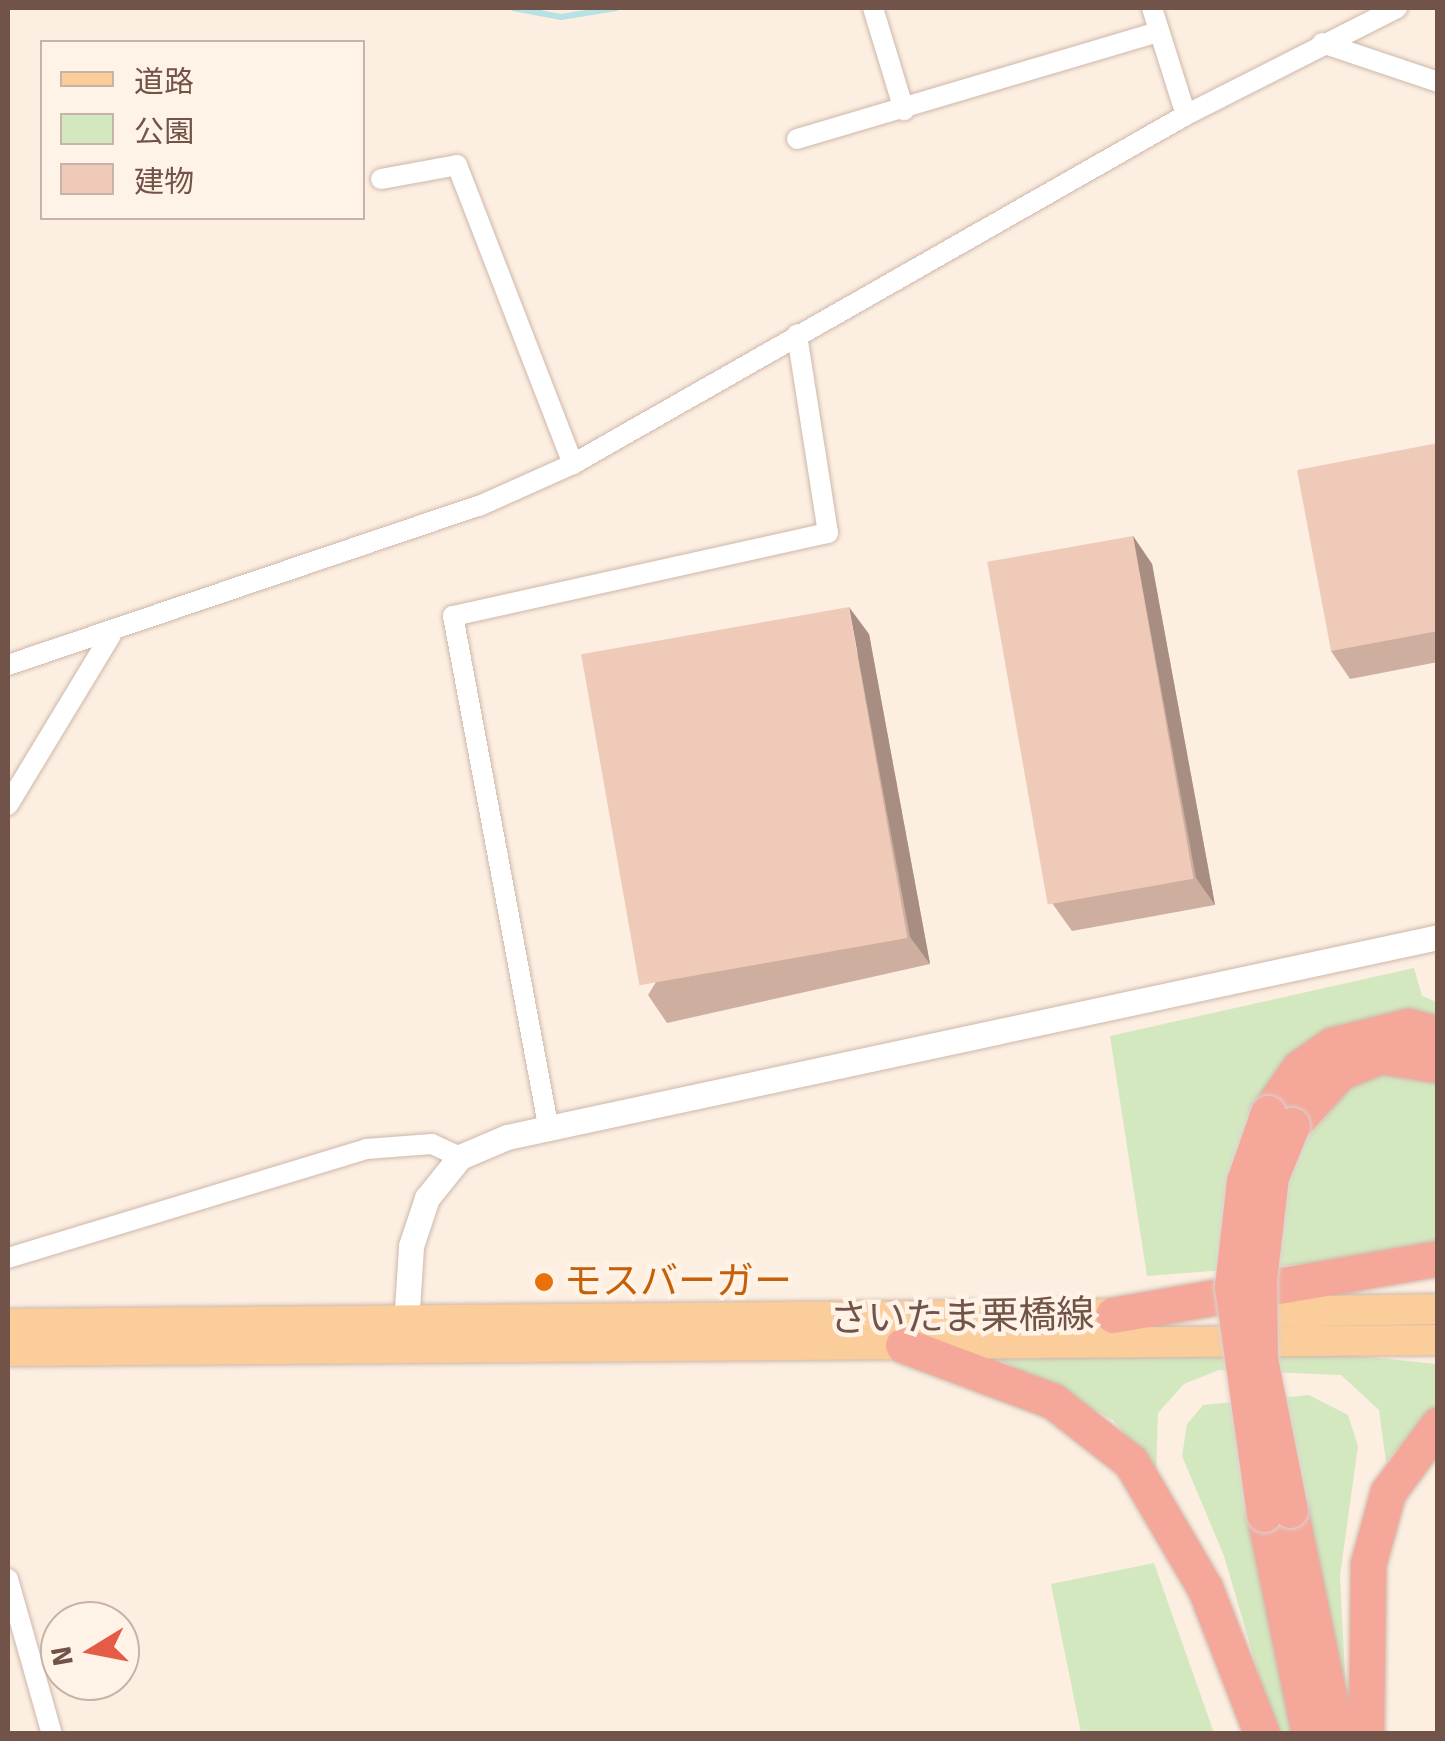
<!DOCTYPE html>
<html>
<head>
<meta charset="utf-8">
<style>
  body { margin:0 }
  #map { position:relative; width:1445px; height:1741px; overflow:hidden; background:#fcefe1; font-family:Signika,"Noto Sans JP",sans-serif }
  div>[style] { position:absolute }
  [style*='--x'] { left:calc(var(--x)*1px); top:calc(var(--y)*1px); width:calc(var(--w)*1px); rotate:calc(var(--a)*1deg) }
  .green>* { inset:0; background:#d4e8c0 }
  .stream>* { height:6px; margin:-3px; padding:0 3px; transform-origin:3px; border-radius:3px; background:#b6e2e4 }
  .roads { filter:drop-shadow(0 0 2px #ceb7ab) drop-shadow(0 0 2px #ceb7ab) }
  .minor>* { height:20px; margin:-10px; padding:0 10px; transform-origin:10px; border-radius:10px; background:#fff }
  .tertiary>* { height:25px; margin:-12.5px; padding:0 12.5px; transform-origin:12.5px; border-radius:12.5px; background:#fff }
  .primary>* { height:30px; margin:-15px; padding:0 15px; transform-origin:15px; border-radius:15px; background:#facd9a }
  .motorway>* { height:35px; margin:-17.5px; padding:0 17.5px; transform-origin:17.5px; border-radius:17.5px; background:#f5a899 }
  .bridges { filter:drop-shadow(0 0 2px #dad2d0) drop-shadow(0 0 2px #dad2d0) }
  .motorway-bridge>* { height:35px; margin:-17.5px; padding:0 17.5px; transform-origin:17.5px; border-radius:17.5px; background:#f5a899 }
  .wall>* { inset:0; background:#ceae9f }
  .shaded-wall>* { inset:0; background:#a88d82 }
  .building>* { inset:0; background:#f0cab9; transform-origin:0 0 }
  .dots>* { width:28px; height:28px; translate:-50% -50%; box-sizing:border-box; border:5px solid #fff3e7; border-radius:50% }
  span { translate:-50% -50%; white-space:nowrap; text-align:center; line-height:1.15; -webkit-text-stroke:9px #fff3e7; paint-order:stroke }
  .food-label { font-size:38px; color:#c56008 }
  .left { translate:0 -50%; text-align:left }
  .street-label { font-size:38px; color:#725349 }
  .frame { position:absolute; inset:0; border:10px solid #725349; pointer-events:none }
  .legend { position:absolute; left:40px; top:40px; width:325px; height:180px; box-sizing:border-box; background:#fff3e7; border:2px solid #c7b3a8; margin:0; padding:12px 18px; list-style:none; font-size:30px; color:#725349 }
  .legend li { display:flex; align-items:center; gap:20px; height:50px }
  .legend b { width:50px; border:2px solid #c7b3a8 }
  .north { position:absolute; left:40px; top:1601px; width:100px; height:100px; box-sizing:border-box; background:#fff3e7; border:2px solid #c7b3a8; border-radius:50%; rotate:260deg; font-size:28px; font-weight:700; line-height:40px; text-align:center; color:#725349 }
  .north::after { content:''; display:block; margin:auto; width:35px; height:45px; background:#e45c48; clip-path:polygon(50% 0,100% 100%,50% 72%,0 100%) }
</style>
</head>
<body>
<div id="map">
  <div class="green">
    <i style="clip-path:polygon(1414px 968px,1422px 996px,1437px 1002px,1437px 1021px,1254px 1117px,1306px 1141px,1354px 1083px,1390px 1073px,1437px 1079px,1437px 1242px,1403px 1256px,1147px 1276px,1110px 1036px)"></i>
    <i style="clip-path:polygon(1328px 1353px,1437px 1364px,1437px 1404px,1386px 1462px,1379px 1410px,1341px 1375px,1219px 1370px,1184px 1384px,1158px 1413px,1156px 1472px,1113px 1420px,997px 1358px)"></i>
    <i style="clip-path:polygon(1309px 1395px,1348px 1415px,1358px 1446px,1340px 1576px,1348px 1733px,1304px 1497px,1299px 1733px,1276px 1733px,1224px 1556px,1182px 1456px,1187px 1424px,1203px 1405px)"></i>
    <i style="clip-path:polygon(1154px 1563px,1214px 1733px,1081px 1733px,1051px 1584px)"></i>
  </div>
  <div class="stream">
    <i style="--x:513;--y:8;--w:49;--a:10.6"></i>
    <i style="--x:561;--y:17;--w:56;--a:-9.3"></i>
  </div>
  <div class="roads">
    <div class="minor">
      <i style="--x:873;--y:8;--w:107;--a:73.1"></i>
      <i style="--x:1152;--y:8;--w:112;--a:72.4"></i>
      <i style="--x:1322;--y:43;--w:122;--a:18.6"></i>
      <i style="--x:797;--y:139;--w:377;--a:-16.5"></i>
      <i style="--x:381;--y:179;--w:77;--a:-10.4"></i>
      <i style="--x:457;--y:165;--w:321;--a:68.8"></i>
      <i style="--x:8;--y:665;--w:497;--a:-18.7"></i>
      <i style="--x:479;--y:506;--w:103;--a:-24.1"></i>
      <i style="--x:573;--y:464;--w:705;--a:-29.65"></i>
      <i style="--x:1186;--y:115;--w:237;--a:-26.9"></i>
      <i style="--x:8;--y:805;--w:199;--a:-58.8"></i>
      <i style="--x:548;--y:1125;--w:518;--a:-100.57"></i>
      <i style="--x:453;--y:616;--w:384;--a:-12.5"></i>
      <i style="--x:828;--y:533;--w:201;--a:-98.9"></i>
      <i style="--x:8;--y:1258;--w:374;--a:-16.9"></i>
      <i style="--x:366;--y:1149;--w:66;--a:-4.3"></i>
      <i style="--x:432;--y:1144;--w:31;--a:25"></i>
      <i style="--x:8;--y:1579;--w:161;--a:74.2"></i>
    </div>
    <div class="tertiary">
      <i style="--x:405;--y:1340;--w:94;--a:-86.3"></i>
      <i style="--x:411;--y:1246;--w:51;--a:-71.6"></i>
      <i style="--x:427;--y:1198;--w:53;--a:-51.2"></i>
      <i style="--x:460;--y:1157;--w:51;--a:-23.1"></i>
      <i style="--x:507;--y:1137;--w:952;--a:-12.12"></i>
    </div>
    <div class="primary">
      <i style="--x:1235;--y:1312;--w:203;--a:-0.8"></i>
      <i style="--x:8;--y:1324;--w:1126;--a:-0.51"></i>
      <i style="--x:8;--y:1351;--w:1430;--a:-0.44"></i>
    </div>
    <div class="motorway">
      <i style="--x:1268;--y:1113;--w:55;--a:-55.4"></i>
      <i style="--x:1299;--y:1068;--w:40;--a:-34.9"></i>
      <i style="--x:1332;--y:1045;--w:78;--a:-14"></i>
      <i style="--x:1408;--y:1026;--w:31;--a:15"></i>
      <i style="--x:1292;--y:1125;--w:72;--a:-47.8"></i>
      <i style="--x:1340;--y:1072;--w:43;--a:-21.8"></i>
      <i style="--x:1380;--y:1056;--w:59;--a:8.8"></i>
      <i style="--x:1113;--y:1315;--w:330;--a:-9.9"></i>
      <i style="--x:903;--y:1345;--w:160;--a:20.5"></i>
      <i style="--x:1053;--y:1401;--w:99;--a:38"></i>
      <i style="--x:1131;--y:1462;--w:146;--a:59.6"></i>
      <i style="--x:1205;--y:1588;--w:157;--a:68.7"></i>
      <i style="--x:1290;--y:1510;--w:229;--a:78.2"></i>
      <i style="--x:1264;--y:1514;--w:225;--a:78.4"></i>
      <i style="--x:1366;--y:1734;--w:170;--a:-89.3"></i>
      <i style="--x:1368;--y:1564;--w:75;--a:-74.5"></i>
      <i style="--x:1388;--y:1492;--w:84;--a:-53.3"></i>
    </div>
  </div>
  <div class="bridges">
    <div class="motorway-bridge">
      <i style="--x:1290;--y:1510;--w:155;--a:-101.2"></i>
      <i style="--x:1260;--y:1358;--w:78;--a:-90.7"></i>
      <i style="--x:1259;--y:1280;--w:104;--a:-83.4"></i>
      <i style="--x:1271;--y:1177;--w:56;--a:-68"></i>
      <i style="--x:1264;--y:1514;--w:230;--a:-98"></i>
      <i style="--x:1232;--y:1286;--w:106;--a:-83.5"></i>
      <i style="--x:1244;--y:1181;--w:72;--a:-70.6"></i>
    </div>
  </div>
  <div class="wall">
    <i style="clip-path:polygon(1438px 443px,1438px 662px,1350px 679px,1331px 651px)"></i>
    <i style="clip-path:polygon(1133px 536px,1152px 564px,1215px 905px,1072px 931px,1052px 903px)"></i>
    <i style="clip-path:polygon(869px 634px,930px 964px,667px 1023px,648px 995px)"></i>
  </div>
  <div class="shaded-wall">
    <i style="clip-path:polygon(1133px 536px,1152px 564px,1215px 905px,1196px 878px)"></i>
    <i style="clip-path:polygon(849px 607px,869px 634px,930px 964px,910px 937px)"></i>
  </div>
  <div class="building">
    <i style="clip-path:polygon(1438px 443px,1438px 631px,1331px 651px,1297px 470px)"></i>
    <i style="left:1133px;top:536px;width:348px;height:148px;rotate:80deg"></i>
    <i style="left:849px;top:607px;width:336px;height:272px;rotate:80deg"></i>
  </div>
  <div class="dots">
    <i style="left:544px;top:1282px;background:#e8710a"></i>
  </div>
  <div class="food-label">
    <span class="left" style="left:564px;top:1282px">モスバーガー</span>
  </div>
  <div class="street-label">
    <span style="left:962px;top:1317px;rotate:-1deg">さいたま栗橋線</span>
  </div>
  <div class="frame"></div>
  <ul class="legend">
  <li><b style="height:12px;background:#facd9a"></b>道路</li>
  <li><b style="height:28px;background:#d4e8c0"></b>公園</li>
  <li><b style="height:28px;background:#f0cab9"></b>建物</li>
  </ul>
  <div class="north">N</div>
</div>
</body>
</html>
